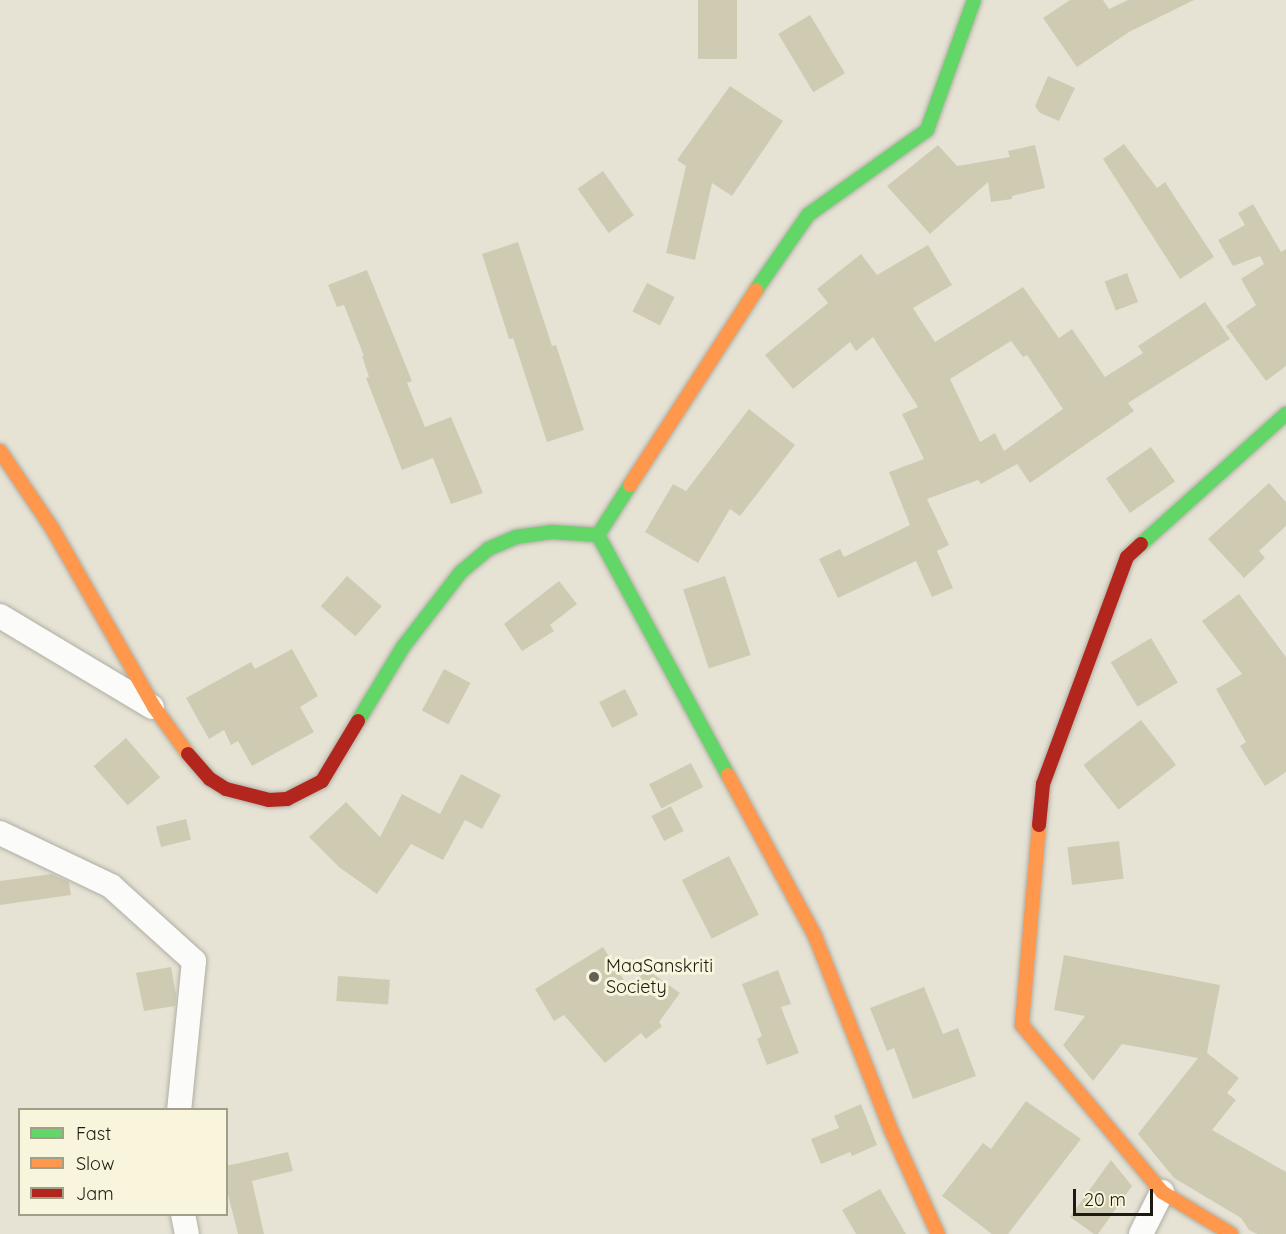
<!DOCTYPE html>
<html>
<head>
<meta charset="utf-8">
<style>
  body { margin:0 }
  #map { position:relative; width:1286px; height:1234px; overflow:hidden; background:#e6e3d5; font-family:Quicksand,sans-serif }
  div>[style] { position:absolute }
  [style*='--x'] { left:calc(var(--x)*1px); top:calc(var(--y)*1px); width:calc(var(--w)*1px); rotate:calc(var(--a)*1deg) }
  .building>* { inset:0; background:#cfcbb3; transform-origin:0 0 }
  .roads { filter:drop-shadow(0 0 2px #b0aea3) drop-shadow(0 0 2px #b0aea3) }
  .street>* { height:24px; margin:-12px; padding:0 12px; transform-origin:12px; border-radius:12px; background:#fbfbf9 }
  .fast>* { height:14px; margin:-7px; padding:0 7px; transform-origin:7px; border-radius:7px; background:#63d668 }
  .slow>* { height:14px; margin:-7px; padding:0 7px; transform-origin:7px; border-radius:7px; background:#ff974d }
  .jam>* { height:14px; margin:-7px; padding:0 7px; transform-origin:7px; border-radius:7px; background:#b3261e }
  .dots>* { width:16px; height:16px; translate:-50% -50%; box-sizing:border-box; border:3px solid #f9f5dc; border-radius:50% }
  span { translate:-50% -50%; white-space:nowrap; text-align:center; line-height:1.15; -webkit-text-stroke:6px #f9f5dc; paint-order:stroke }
  .poi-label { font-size:18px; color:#1c1b12 }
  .left { translate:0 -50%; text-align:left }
  .legend { position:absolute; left:18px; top:1108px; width:210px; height:108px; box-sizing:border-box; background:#f9f5dc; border:2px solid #a19e8b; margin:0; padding:8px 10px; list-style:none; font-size:18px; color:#1c1b12 }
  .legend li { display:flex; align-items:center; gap:12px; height:30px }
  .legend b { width:30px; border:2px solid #a19e8b }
  .scale { position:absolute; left:1073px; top:1189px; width:80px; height:27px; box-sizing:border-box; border:3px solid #1c1b12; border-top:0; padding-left:8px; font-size:18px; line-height:21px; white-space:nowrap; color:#1c1b12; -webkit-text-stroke:4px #f9f5dc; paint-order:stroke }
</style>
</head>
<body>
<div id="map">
  <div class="building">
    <i style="left:698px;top:0;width:39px;height:59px"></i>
    <i style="clip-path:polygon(1070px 0,1103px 0,1109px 9px,1128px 0,1194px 0,1129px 32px,1077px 67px,1043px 18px)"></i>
    <i style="left:810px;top:15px;width:68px;height:37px;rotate:59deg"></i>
    <i style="clip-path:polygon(1048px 76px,1075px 88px,1059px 121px,1040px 113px,1035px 106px)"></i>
    <i style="clip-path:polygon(730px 86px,783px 121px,732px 196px,712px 183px,695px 260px,666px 253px,686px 166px,677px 160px)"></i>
    <i style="clip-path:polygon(1124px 144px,1157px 188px,1165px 182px,1214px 257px,1180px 279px,1103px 159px)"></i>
    <i style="clip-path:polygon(938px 145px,957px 166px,1010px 157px,1008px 151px,1035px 145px,1045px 188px,1012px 196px,1012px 199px,991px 202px,988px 182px,930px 234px,887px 186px)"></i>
    <i style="left:603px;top:171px;width:54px;height:31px;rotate:55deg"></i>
    <i style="clip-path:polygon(1253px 204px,1281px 252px,1286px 249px,1286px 366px,1266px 381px,1226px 326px,1256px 305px,1241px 279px,1264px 264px,1260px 256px,1233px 266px,1218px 240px,1245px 225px,1238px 213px)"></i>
    <i style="clip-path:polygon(518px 242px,552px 346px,556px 345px,584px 430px,547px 442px,513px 338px,509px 339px,482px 254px)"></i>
    <i style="clip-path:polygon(evenodd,928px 245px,952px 285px,913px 308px,935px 342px,1023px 287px,1059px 338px,1072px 329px,1105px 377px,1143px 353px,1138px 346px,1205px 302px,1230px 339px,1128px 403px,1134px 411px,1030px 483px,1017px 464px,981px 484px,978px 480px,927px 499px,949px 545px,937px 551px,953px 588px,932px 597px,916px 561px,838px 598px,819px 559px,840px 549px,844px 557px,910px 525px,889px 472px,924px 459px,902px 414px,918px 407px,873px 337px,856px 351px,850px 342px,793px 389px,765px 355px,828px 303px,817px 289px,861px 254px,877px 275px,928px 245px,1011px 341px,1023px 357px,1027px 355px,1063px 409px,1004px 451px,995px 433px,980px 442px,950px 379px,1011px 341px)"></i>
    <i style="clip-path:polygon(367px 270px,412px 381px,407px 383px,425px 427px,451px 417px,483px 493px,451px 504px,433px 458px,402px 470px,366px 378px,369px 377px,362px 356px,364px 356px,344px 305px,337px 307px,328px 285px)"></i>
    <i style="left:1127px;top:273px;width:31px;height:24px;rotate:69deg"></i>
    <i style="left:647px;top:283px;width:31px;height:32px;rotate:27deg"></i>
    <i style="clip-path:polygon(749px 409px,795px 445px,740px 516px,730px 509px,698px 563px,645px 532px,673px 484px,686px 491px)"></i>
    <i style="left:1151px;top:447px;width:42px;height:55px;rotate:55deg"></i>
    <i style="clip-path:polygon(1269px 483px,1286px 502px,1286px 526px,1259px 551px,1265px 558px,1244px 578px,1208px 539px)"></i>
    <i style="left:347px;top:576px;width:46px;height:40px;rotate:41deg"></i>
    <i style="left:725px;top:576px;width:83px;height:44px;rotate:72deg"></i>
    <i style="clip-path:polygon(559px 581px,577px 604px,550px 625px,554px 631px,522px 651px,504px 624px)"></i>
    <i style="clip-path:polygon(1239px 594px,1286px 657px,1286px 772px,1265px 786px,1240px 746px,1246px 742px,1216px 689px,1242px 674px,1202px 621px)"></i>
    <i style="left:1151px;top:638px;width:52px;height:47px;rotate:59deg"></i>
    <i style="clip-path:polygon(292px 649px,318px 696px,300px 707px,314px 732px,252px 766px,238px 741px,231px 745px,224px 730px,209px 739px,186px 698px,251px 662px,255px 669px)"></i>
    <i style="left:444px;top:669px;width:30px;height:47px;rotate:28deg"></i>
    <i style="left:625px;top:689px;width:29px;height:29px;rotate:63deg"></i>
    <i style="left:1141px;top:720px;width:57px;height:73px;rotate:52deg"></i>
    <i style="left:126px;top:738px;width:52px;height:43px;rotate:49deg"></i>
    <i style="left:691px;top:763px;width:27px;height:47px;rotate:63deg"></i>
    <i style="clip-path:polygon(461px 774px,501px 795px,482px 829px,465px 820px,443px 860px,411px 844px,377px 894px,339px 867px,309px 837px,346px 802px,380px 837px,402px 794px,440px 814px)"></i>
    <i style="left:671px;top:806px;width:28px;height:22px;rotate:63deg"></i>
    <i style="left:186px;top:819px;width:21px;height:31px;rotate:76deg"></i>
    <i style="left:1119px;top:841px;width:38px;height:52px;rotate:83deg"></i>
    <i style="left:729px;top:856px;width:66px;height:53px;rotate:63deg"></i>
    <i style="clip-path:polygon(52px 874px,69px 882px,71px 895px,0 905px,0 881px)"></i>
    <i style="clip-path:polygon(603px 947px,630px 990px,646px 969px,680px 993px,659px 1022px,662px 1026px,646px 1039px,641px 1033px,605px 1063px,564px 1015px,554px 1021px,535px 989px)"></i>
    <i style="clip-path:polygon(1064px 955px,1220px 985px,1207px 1053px,1239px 1078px,1227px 1093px,1236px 1100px,1212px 1130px,1286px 1172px,1286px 1234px,1257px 1234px,1249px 1230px,1241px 1218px,1174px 1178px,1138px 1134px,1198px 1058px,1122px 1044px,1093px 1081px,1063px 1045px,1085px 1016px,1054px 1010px)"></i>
    <i style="clip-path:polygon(171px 967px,176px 995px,175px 1006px,144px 1011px,136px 973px)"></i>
    <i style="clip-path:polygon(778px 970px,791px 1004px,781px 1007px,799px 1053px,767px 1065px,757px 1039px,762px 1036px,742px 984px)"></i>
    <i style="left:338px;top:976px;width:52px;height:25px;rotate:4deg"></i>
    <i style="clip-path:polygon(924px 987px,943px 1034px,958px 1028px,976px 1076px,913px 1099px,894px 1048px,887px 1051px,870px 1008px)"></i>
    <i style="clip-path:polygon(1026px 1101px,1081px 1139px,1008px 1234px,992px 1234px,942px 1196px,983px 1143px,991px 1149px)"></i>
    <i style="clip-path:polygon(861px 1104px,877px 1145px,852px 1156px,850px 1152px,821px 1164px,811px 1139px,839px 1128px,834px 1116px)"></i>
    <i style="clip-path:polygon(288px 1152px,293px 1171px,252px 1181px,264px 1234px,238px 1234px,226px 1187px,226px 1166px)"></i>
    <i style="clip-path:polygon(1111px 1160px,1132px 1186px,1098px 1234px,1094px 1234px,1070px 1217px)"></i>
    <i style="clip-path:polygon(880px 1189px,906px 1234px,856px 1234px,842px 1210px)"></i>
  </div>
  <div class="roads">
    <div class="street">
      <i style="--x:0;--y:616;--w:177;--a:30.9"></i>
      <i style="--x:0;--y:833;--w:123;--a:25.5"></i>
      <i style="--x:111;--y:886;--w:112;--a:42.1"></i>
      <i style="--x:194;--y:961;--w:150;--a:95.7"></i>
      <i style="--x:183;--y:1214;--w:20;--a:79"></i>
      <i style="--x:1141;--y:1234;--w:47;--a:-63.4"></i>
    </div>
    <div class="fast">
      <i style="--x:756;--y:290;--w:91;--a:-55.3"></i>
      <i style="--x:808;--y:215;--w:146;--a:-35.5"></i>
      <i style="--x:927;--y:130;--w:138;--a:-70.1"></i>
      <i style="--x:630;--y:485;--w:59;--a:122.6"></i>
      <i style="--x:598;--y:535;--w:273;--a:61.6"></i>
      <i style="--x:1141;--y:544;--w:195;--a:-41.9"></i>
      <i style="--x:358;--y:721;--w:87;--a:-58.7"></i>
      <i style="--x:403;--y:647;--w:95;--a:-52.3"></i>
      <i style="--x:461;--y:572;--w:35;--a:-40"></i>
      <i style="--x:488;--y:549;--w:30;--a:-23"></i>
      <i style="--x:516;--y:537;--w:35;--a:-8"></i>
      <i style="--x:551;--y:532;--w:47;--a:3.7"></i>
    </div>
    <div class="slow">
      <i style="--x:0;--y:451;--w:93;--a:56"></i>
      <i style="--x:52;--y:528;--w:206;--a:60.3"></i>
      <i style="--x:154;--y:707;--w:58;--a:54.1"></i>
      <i style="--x:630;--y:485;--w:232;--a:-57.1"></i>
      <i style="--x:728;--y:775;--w:183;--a:61.6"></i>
      <i style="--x:815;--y:936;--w:208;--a:68.6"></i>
      <i style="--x:891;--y:1130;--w:114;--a:65.7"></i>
      <i style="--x:1039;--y:825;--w:201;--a:94.9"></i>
      <i style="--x:1022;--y:1025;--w:218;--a:50"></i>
      <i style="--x:1162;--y:1192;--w:81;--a:31.3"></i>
    </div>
    <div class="jam">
      <i style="--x:188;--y:754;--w:33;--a:49"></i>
      <i style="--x:210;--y:779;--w:19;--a:32"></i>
      <i style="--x:226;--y:789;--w:44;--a:14.3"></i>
      <i style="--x:269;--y:800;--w:18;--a:-3"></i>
      <i style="--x:287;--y:799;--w:39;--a:-27"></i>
      <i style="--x:322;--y:781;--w:70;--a:-59"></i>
      <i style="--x:1039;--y:825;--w:41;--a:-84.4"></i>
      <i style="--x:1043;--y:784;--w:242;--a:-69.7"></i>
      <i style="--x:1127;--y:557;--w:19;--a:-43"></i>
    </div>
  </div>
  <div class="dots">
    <i style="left:594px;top:977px;background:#636156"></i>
  </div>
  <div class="poi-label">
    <span class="left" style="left:606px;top:977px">MaaSanskriti<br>Society</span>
  </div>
  <ul class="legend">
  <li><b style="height:8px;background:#63d668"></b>Fast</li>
  <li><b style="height:8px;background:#ff974d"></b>Slow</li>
  <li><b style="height:8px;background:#b3261e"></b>Jam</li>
  </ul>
  <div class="scale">20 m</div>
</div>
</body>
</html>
